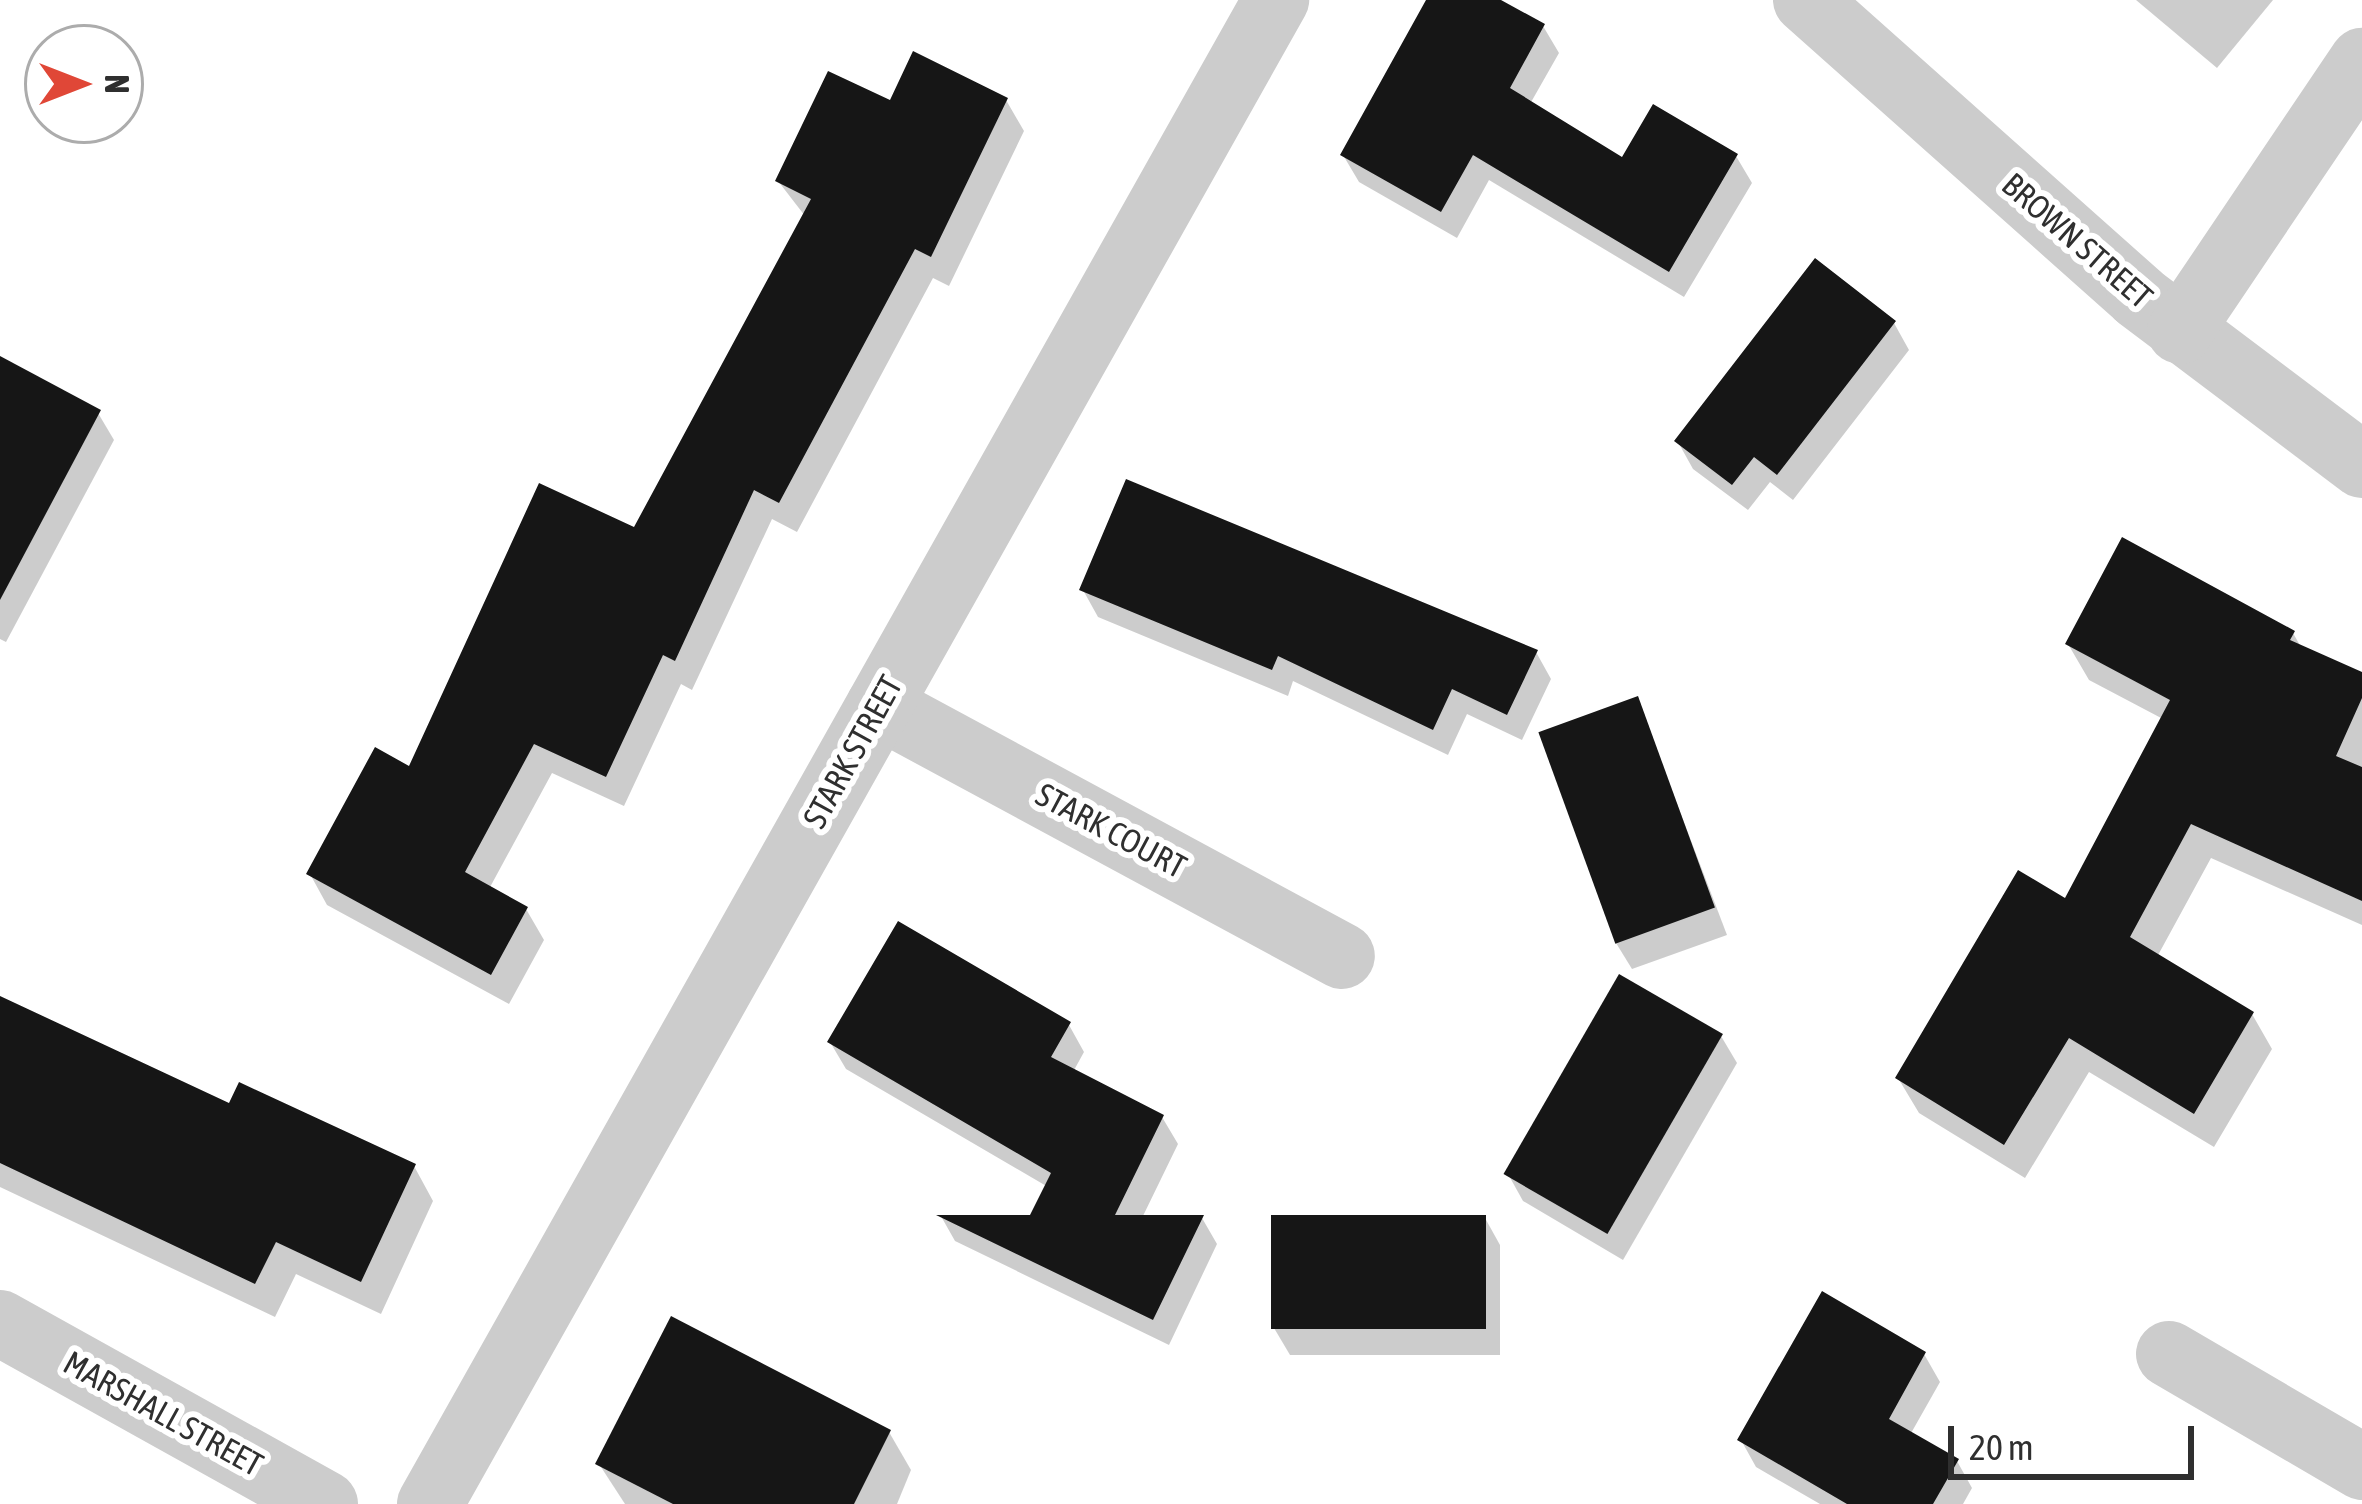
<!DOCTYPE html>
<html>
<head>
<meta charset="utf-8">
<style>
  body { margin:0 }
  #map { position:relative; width:2362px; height:1504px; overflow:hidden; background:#fff; font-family:"Asap Condensed",sans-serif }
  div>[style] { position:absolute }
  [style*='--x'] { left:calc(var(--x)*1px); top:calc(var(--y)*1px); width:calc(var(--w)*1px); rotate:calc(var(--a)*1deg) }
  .shadow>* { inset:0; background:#0003 }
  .building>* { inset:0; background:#161616; transform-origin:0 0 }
  .minor>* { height:66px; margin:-33px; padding:0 33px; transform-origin:33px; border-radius:33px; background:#ccc }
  span { translate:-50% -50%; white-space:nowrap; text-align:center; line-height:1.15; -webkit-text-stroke:12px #fff; paint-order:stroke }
  .street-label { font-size:33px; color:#2f2f2f }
  .north { position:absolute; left:24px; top:24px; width:120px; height:120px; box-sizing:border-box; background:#fff; border:3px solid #acacac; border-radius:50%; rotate:90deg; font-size:33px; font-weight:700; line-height:48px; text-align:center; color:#2f2f2f }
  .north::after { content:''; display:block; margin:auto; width:42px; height:54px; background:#e04737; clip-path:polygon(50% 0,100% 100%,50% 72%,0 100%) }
  .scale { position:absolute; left:1948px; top:1426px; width:246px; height:54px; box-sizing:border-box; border:6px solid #2f2f2f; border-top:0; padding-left:15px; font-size:36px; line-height:42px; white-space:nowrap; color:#2f2f2f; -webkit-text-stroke:9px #fff; paint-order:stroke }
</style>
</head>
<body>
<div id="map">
  <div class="shadow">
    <i style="clip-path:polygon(1429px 0,1495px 0,1543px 26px,1559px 53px,1530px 104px,1623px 161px,1736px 156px,1752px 183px,1684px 297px,1489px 180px,1457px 238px,1359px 182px,1343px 155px)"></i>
    <i style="clip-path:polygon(2136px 0,2273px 0,2217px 68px)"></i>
    <i style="clip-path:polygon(1006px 100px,1024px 131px,949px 286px,933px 278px,797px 532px,772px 519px,692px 690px,681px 684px,624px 806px,552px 773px,489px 889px,526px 909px,544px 940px,509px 1004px,327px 905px,310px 874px,635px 531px,805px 216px,778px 181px,891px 104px)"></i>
    <i style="clip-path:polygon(1894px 323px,1909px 350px,1793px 500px,1770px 482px,1748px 510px,1693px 469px,1678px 442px)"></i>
    <i style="clip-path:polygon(0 360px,98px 413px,114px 440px,6px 642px,0 639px)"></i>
    <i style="clip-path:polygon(1083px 590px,1536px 652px,1551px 679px,1522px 740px,1467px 714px,1448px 755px,1293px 681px,1288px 696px,1098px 617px)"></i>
    <i style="clip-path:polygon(2293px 633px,2302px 649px,2362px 675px,2362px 925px,2211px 858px,2157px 957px,2252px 1014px,2272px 1049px,2214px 1147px,2089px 1072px,2025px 1178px,1919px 1113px,1898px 1078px,2066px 902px,2163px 719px,2089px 680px,2068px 644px)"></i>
    <i style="clip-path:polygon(1637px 699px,1727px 935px,1632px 969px,1616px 943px)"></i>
    <i style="clip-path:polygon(0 1000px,230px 1107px,414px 1166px,433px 1201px,381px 1314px,296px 1274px,275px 1317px,0 1187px)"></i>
    <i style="clip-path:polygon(1069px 1025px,1084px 1052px,1073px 1072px,1162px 1117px,1178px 1144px,1142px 1218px,1202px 1218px,1217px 1244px,1169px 1345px,955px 1241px,942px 1218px,1032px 1218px,1048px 1187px,846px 1069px,830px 1042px)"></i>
    <i style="clip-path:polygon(1721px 1036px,1737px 1063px,1623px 1260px,1523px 1201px,1508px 1174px)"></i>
    <i style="clip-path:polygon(1485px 1218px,1500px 1245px,1500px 1355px,1290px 1355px,1274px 1328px)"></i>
    <i style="clip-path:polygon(1924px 1354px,1940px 1382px,1910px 1435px,1957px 1461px,1972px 1488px,1963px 1504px,1820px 1504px,1756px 1467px,1741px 1440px)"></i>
    <i style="clip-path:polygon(889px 1432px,911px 1470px,897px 1504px,625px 1504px,599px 1464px)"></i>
  </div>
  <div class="building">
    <i style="clip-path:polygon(1426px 0,1501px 0,1545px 24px,1510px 88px,1622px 157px,1653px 104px,1738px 154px,1669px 272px,1473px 155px,1441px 212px,1340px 155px)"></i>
    <i style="clip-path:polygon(913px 51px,1008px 98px,931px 257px,915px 249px,779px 503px,754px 490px,675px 661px,663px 655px,606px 777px,534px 744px,465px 872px,528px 907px,491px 975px,306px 874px,375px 747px,409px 766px,539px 483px,634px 527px,811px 199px,775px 181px,828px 71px,890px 100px)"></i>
    <i style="clip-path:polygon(1815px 258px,1896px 321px,1777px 475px,1754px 457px,1732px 485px,1674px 441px)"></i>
    <i style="clip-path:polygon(0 356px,101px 410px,0 600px)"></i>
    <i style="clip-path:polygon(1126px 479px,1538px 650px,1507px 715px,1452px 689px,1433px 730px,1278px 656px,1272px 670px,1079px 590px)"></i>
    <i style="clip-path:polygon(2122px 537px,2295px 631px,2290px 640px,2362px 672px,2362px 698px,2336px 756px,2362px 767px,2362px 901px,2191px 824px,2130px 937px,2254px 1012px,2194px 1114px,2069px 1038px,2004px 1145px,1895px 1078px,2018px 870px,2065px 898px,2170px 700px,2065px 644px)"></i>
    <i style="left:1638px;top:696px;width:225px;height:106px;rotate:70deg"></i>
    <i style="clip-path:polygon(898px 921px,1071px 1022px,1051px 1057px,1164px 1115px,1115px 1215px,1204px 1215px,1153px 1320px,936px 1215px,1030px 1215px,1051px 1173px,827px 1042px)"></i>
    <i style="left:1619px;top:974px;width:120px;height:231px;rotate:30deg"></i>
    <i style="clip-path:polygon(0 996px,229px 1103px,239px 1082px,416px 1164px,361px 1282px,276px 1242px,255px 1284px,0 1163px)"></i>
    <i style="left:1271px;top:1215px;width:215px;height:114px"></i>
    <i style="clip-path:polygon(1822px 1291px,1926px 1352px,1889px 1419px,1959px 1459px,1933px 1504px,1847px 1504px,1737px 1440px)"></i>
    <i style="clip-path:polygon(671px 1316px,891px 1430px,854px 1504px,673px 1504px,595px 1464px)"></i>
  </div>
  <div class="minor">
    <i style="--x:1806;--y:0;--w:446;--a:41.7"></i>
    <i style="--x:2139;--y:297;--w:279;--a:37"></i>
    <i style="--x:2180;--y:331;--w:326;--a:-56"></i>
    <i style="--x:879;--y:706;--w:526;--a:28.37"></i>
    <i style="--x:0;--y:1323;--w:372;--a:29.1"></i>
    <i style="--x:2169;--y:1354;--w:224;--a:30.3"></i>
    <i style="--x:430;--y:1504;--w:1726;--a:-60.64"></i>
  </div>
  <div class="street-label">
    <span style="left:2077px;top:241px;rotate:41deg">BROWN STREET</span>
    <span style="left:853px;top:752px;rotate:-61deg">STARK STREET</span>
    <span style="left:1111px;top:831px;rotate:28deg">STARK COURT</span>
    <span style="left:163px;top:1414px;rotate:29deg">MARSHALL STREET</span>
  </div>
  <div class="north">N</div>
  <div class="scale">20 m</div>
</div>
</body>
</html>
